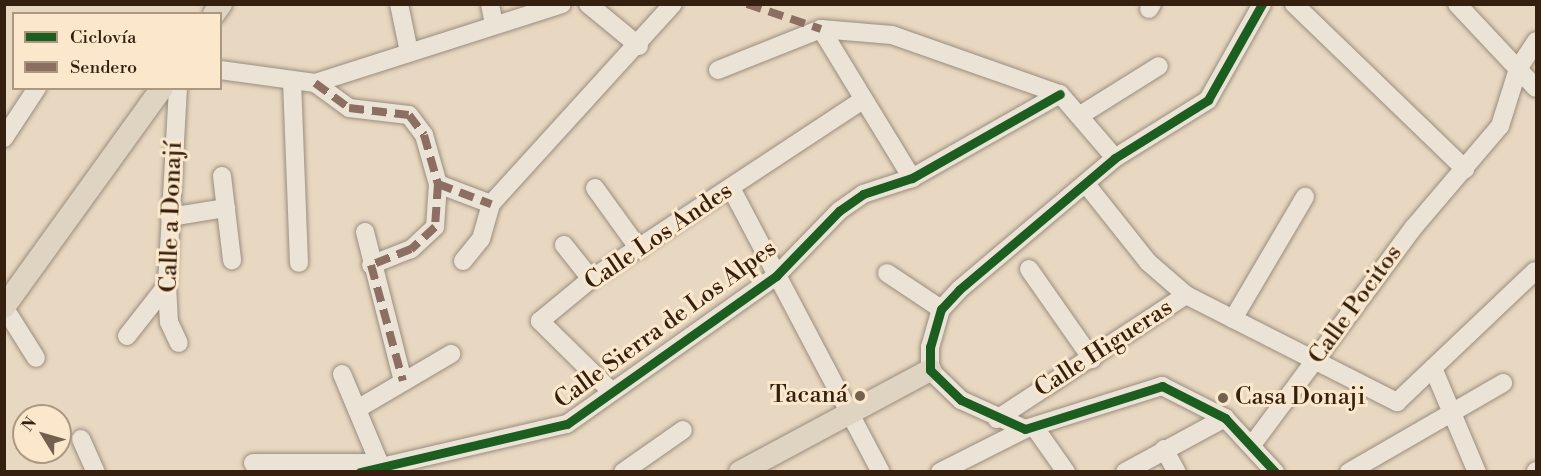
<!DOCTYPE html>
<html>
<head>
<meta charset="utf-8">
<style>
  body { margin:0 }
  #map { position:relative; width:1541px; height:476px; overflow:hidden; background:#e9d8c1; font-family:"Libre Bodoni",serif }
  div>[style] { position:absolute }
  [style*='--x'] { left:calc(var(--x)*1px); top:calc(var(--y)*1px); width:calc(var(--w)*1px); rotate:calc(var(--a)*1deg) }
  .roads { filter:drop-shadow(0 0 2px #998d7e) drop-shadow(0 0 2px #998d7e) }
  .minor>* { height:18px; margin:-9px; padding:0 9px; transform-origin:9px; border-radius:9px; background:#ece3d7 }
  .major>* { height:22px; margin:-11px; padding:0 11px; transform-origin:11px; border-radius:11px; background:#dfd3c2 }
  .quiet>* { height:8px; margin-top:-4px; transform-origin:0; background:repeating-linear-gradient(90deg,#8d6e63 0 15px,transparent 0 23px) }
  .cycleway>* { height:9px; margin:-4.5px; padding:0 4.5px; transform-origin:4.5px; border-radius:4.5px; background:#1b5e20 }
  .dots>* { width:16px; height:16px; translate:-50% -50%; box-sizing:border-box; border:3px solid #fbe8cc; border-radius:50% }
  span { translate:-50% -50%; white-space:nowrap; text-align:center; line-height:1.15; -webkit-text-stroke:6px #fbe8cc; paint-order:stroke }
  .street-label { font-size:24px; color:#352010 }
  .poi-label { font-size:24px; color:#352010 }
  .right { translate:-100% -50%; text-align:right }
  .left { translate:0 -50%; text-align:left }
  .frame { position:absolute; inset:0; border:6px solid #352010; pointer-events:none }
  .legend { position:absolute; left:12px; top:12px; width:210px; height:78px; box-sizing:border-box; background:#fbe8cc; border:2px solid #ac9881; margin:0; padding:8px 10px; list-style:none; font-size:18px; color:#352010 }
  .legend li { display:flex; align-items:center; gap:12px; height:30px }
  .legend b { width:30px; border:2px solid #ac9881 }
  .north { position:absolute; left:12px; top:404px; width:60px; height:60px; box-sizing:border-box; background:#fbe8cc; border:2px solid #ac9881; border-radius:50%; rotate:307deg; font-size:16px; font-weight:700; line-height:24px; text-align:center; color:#352010 }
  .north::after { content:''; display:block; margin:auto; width:21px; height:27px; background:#74604e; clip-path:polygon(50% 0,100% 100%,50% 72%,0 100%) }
</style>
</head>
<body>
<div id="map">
  <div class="roads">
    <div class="minor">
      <i style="--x:399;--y:4;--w:49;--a:78.2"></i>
      <i style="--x:490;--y:4;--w:20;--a:79"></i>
      <i style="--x:588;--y:4;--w:66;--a:39.5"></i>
      <i style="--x:1262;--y:4;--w:110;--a:119.4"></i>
      <i style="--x:1208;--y:100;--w:110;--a:148.1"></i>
      <i style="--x:1115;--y:158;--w:204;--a:139.8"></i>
      <i style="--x:959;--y:290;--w:26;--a:133"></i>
      <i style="--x:941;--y:309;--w:40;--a:106"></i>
      <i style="--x:930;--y:347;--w:23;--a:90"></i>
      <i style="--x:930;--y:370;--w:43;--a:44.1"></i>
      <i style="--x:961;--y:400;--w:70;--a:24.4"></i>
      <i style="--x:1025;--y:429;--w:144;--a:-17.4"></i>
      <i style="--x:1162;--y:386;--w:71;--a:26.9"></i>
      <i style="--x:1225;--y:418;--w:74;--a:47.2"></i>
      <i style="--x:1294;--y:4;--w:238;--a:44"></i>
      <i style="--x:1457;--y:4;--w:115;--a:46.8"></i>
      <i style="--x:1149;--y:9;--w:6;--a:-59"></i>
      <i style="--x:821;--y:29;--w:175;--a:58.6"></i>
      <i style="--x:220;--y:70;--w:96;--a:7.8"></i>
      <i style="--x:315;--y:83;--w:259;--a:-17.7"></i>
      <i style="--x:718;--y:70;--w:111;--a:-21.7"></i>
      <i style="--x:821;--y:29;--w:71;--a:4.8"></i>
      <i style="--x:892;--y:35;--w:178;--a:19.4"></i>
      <i style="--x:1060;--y:94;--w:84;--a:49.3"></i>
      <i style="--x:292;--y:81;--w:182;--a:87.8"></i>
      <i style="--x:315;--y:83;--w:42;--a:36.3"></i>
      <i style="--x:349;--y:108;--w:60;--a:6.7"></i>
      <i style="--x:409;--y:115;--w:25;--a:53"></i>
      <i style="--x:424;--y:135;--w:51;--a:74.1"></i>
      <i style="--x:438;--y:184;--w:43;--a:94"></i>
      <i style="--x:435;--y:227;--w:33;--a:137"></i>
      <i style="--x:411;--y:249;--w:43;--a:158.2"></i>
      <i style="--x:178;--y:88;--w:197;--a:93.2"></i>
      <i style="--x:167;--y:285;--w:37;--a:87"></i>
      <i style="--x:169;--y:322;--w:23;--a:65"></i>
      <i style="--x:1079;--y:116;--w:94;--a:-32"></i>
      <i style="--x:4;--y:138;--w:60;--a:-56.6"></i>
      <i style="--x:222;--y:176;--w:85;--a:83.2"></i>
      <i style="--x:438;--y:184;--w:57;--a:20.7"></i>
      <i style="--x:1086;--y:184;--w:100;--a:51.5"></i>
      <i style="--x:1148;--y:262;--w:50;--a:41"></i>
      <i style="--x:1186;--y:295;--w:237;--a:26.9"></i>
      <i style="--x:1397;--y:402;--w:190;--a:-43.5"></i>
      <i style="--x:595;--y:188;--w:75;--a:54.2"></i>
      <i style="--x:731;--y:188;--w:321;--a:62.2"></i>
      <i style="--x:170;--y:217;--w:57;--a:-9.1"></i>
      <i style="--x:365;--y:232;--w:154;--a:75.7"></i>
      <i style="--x:564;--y:245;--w:43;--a:51.5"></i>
      <i style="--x:463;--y:261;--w:28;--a:-51"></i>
      <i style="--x:481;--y:239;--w:36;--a:-74"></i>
      <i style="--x:491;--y:204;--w:270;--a:-47.7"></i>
      <i style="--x:1029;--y:269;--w:110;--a:55"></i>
      <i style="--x:887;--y:273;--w:65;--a:33.7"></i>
      <i style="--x:4;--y:307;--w:60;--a:57.9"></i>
      <i style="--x:1233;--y:319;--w:142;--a:-59.5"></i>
      <i style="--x:127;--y:336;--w:65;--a:-51.9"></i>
      <i style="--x:1433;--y:368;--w:113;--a:67.1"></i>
      <i style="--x:342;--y:374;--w:106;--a:67.3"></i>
      <i style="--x:611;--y:391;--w:100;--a:-135.4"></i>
      <i style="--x:540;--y:321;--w:66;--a:-39.5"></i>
      <i style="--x:591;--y:279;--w:325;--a:-33.4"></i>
      <i style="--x:359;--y:408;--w:107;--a:-30.4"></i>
      <i style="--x:997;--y:419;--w:226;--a:-33.3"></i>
      <i style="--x:1035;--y:428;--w:54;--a:54.8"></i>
      <i style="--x:81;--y:439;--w:36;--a:66"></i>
      <i style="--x:1252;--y:445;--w:272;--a:-53.4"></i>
      <i style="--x:1414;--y:227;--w:133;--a:-49.6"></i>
      <i style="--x:1500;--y:126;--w:60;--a:-72.5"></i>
      <i style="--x:1518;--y:69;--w:33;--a:-57"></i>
      <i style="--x:1164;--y:449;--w:26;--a:61"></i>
      <i style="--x:253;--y:463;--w:121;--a:0"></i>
      <i style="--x:360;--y:472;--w:212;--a:-13.1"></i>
      <i style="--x:567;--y:424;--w:256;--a:-35.3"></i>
      <i style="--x:776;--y:276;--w:91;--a:-45.9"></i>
      <i style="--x:839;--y:211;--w:29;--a:-35"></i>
      <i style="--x:863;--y:194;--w:52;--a:-18.1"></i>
      <i style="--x:912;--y:178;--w:170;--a:-29.6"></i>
      <i style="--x:623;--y:472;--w:73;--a:-35"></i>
      <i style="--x:940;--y:472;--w:95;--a:-26.8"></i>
      <i style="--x:1125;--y:472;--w:114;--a:-28.4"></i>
      <i style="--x:1349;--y:472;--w:178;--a:-30"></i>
      <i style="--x:1536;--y:472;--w:1;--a:-90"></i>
    </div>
    <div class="major">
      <i style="--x:214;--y:14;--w:12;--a:-55"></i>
      <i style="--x:4;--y:307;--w:270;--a:-54.2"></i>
      <i style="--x:740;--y:472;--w:216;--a:-28.2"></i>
    </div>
  </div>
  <div class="quiet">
    <i style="--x:747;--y:4;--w:78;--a:18.7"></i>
    <i style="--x:315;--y:83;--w:42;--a:36.3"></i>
    <i style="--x:349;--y:108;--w:60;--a:6.7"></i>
    <i style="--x:409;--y:115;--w:25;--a:53"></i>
    <i style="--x:424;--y:135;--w:51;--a:74.1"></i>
    <i style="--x:438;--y:184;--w:43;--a:94"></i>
    <i style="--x:435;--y:227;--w:33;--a:137"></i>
    <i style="--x:411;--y:249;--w:43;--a:158.2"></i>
    <i style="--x:371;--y:265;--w:120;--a:74.6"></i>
    <i style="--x:438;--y:184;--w:57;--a:20.7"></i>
  </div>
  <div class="cycleway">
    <i style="--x:1262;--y:4;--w:110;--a:119.4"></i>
    <i style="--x:1208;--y:100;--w:110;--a:148.1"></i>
    <i style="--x:1115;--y:158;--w:204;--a:139.8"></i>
    <i style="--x:959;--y:290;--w:26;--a:133"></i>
    <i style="--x:941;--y:309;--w:40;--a:106"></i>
    <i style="--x:930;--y:347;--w:23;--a:90"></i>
    <i style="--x:930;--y:370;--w:43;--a:44.1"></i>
    <i style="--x:961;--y:400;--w:70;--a:24.4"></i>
    <i style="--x:1025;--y:429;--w:144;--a:-17.4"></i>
    <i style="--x:1162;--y:386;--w:71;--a:26.9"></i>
    <i style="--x:1225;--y:418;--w:74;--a:47.2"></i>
    <i style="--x:360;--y:472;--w:212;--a:-13.1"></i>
    <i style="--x:567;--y:424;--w:256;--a:-35.3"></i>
    <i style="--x:776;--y:276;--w:91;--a:-45.9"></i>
    <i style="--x:839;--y:211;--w:29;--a:-35"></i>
    <i style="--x:863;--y:194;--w:52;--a:-18.1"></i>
    <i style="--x:912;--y:178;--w:170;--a:-29.6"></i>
  </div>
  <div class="dots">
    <i style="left:860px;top:396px;background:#74604e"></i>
    <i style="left:1223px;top:398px;background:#74604e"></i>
  </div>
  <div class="street-label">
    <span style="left:172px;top:217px;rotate:-88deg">Calle a Donají</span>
    <span style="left:659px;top:237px;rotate:-34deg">Calle Los Andes</span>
    <span style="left:1356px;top:305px;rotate:-54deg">Calle Pocitos</span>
    <span style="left:666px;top:325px;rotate:-36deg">Calle Sierra de Los Alpes</span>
    <span style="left:1104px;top:349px;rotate:-33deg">Calle Higueras</span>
  </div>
  <div class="poi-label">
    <span class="right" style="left:848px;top:396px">Tacaná</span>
    <span class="left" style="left:1235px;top:398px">Casa Donaji</span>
  </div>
  <div class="frame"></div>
  <ul class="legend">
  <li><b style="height:8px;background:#1b5e20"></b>Ciclovía</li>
  <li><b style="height:8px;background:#8d6e63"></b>Sendero</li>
  </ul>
  <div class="north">N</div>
</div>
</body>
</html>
